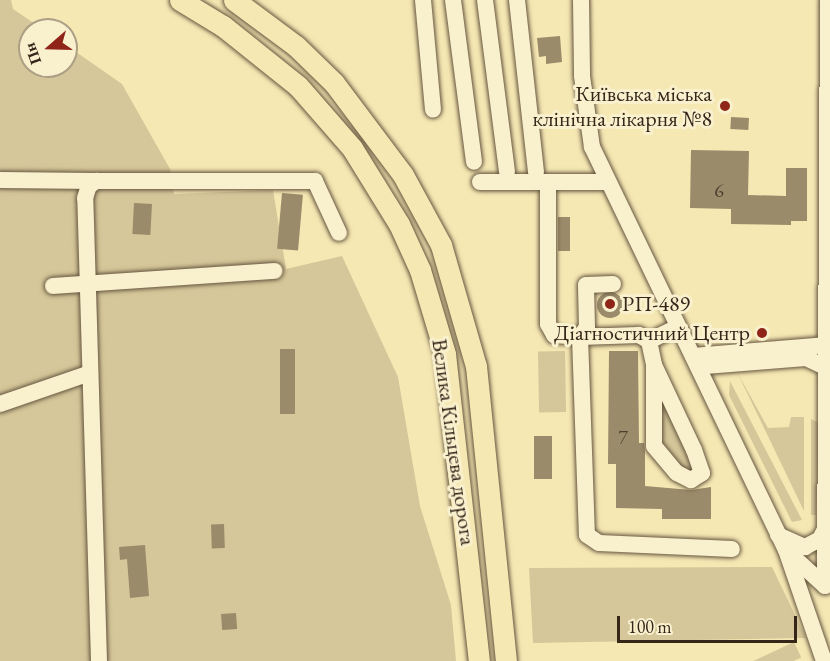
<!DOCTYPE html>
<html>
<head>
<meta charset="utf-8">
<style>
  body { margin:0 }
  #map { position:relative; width:830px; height:661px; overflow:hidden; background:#f6e8b3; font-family:"EB Garamond",serif }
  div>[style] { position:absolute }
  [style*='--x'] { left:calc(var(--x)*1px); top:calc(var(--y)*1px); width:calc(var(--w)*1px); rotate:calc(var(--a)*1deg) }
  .green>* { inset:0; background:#d5c799; transform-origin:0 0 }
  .building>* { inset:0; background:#9a8b6a; transform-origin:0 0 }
  .round { border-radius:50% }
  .roads { filter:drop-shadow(0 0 2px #665640) drop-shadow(0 0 2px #665640) }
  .minor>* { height:16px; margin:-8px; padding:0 8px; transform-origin:8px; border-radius:8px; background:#f9f0ce }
  .major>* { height:21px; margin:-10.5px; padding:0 10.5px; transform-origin:10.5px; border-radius:10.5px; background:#f6e8b3 }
  .dots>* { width:16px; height:16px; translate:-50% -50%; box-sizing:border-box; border:3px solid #f9f0ce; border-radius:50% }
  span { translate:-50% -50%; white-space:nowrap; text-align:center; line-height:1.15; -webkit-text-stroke:6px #f9f0ce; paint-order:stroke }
  .number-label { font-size:20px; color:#4f3f2e }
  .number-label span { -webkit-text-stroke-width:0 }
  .poi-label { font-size:22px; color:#36261a }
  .right { translate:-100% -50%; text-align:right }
  .left { translate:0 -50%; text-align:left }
  .street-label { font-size:22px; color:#36261a }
  .north { position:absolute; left:18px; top:18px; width:60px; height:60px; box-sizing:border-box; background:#f9f0ce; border:2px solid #ab9f86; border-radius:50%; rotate:250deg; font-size:16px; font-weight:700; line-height:24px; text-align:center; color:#36261a }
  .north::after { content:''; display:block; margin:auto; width:21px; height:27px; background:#8f2418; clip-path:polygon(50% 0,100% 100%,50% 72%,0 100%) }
  .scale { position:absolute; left:617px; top:616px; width:180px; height:27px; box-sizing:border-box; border:3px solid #36261a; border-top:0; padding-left:8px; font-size:18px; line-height:21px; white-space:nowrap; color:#36261a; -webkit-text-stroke:4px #f9f0ce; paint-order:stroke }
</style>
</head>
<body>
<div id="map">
  <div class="green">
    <i style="clip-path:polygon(0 0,11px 0,13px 9px,44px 30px,30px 30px,30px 66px,66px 66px,66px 45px,122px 84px,170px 169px,174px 194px,273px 190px,286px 269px,342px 256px,398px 377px,420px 506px,451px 605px,456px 661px,0 661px)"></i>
    <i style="left:565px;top:351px;width:61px;height:27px;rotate:89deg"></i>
    <i style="clip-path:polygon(737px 372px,768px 428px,789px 427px,791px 417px,804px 417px,804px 511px)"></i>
    <i style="clip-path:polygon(655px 380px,697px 468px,686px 473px,657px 440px)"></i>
    <i style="clip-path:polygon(730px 381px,802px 520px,792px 522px,729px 395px)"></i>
    <i style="clip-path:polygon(811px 419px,819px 423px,816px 515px,811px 515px)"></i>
    <i style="clip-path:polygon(772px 567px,806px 638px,533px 643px,529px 568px)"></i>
    <i style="left:794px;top:642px;width:17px;height:88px;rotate:65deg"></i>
  </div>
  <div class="building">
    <i style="clip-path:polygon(560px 36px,562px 62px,546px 64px,546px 56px,539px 57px,537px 38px)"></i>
    <i style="left:731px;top:117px;width:18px;height:12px;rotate:3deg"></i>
    <i style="clip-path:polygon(691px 150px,749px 151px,748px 195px,786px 196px,786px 168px,807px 168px,807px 221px,791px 221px,791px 225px,731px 224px,731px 209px,690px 208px)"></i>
    <i style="left:282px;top:193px;width:21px;height:56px;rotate:5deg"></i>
    <i style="left:134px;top:203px;width:18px;height:31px;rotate:3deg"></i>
    <i style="left:558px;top:217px;width:12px;height:34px"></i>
    <i class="round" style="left:597px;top:292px;width:26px;height:26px"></i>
    <i style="left:280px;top:349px;width:15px;height:65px"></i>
    <i style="clip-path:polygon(609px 351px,638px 351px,639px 443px,644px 443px,645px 451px,645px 486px,691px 490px,711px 487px,711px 519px,662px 519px,662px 509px,616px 508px,616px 464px,608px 464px)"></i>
    <i style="left:534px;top:436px;width:18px;height:43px"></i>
    <i style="left:224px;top:524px;width:24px;height:13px;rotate:88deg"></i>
    <i style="clip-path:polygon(145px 545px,149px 596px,130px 598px,127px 559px,120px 560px,119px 547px)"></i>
    <i style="left:236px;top:613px;width:16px;height:15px;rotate:86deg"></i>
  </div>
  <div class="roads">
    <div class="minor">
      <i style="--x:423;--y:0;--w:110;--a:84.8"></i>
      <i style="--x:453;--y:0;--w:163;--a:82.6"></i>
      <i style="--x:485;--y:0;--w:173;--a:82.7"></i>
      <i style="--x:517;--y:0;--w:173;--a:83.7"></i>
      <i style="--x:581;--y:0;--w:76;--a:89.2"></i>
      <i style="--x:582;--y:76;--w:72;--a:82"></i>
      <i style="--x:592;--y:147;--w:447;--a:64.3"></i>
      <i style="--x:786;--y:550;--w:117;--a:71.1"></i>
      <i style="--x:0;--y:180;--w:96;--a:0.6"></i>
      <i style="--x:480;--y:182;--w:127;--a:0"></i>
      <i style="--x:548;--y:182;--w:142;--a:90"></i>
      <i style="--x:548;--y:324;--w:13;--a:61"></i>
      <i style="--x:554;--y:335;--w:26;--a:4"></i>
      <i style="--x:580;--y:337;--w:12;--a:-55"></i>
      <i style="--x:587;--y:327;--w:42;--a:-91.4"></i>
      <i style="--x:586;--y:285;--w:27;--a:-2"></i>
      <i style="--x:53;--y:286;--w:222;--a:-3.9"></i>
      <i style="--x:649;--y:341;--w:12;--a:-149"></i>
      <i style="--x:639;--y:335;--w:59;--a:178.1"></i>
      <i style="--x:580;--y:337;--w:198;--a:88"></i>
      <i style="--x:587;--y:535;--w:14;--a:34"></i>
      <i style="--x:599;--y:543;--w:133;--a:2.6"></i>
      <i style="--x:649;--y:341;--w:25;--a:78"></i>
      <i style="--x:654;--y:365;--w:81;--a:90"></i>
      <i style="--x:654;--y:446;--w:35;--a:50"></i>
      <i style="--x:677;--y:473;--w:16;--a:27"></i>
      <i style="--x:691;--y:480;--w:13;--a:-32"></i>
      <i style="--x:702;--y:473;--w:24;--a:-109"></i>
      <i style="--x:694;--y:450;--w:94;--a:-115.2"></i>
      <i style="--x:649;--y:341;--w:32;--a:-26"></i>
      <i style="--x:693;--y:356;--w:135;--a:-4.7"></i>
      <i style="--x:705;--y:366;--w:101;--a:-4.5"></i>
      <i style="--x:806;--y:358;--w:23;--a:25"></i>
      <i style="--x:0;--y:404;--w:95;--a:-19"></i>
      <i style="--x:778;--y:535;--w:30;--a:24"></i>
      <i style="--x:805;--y:547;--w:17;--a:-28"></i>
      <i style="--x:820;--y:539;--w:11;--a:-63"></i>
      <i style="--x:789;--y:553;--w:49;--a:42.5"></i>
      <i style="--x:825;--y:586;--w:586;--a:-89.71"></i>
      <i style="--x:99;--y:661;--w:463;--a:-91.7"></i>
      <i style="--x:85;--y:198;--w:13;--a:-72"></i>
      <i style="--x:89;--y:186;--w:9;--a:-36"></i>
      <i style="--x:96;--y:181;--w:219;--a:0"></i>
      <i style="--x:315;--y:181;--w:57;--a:65.2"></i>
    </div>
    <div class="major">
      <i style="--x:180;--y:0;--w:50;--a:31.2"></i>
      <i style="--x:223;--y:26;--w:96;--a:38.7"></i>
      <i style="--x:298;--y:86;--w:82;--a:48.9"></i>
      <i style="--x:352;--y:148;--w:89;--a:58.3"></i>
      <i style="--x:399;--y:224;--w:51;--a:65.5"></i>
      <i style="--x:420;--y:270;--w:88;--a:73.4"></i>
      <i style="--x:445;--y:354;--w:309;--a:83.7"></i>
      <i style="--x:234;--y:0;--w:77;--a:36.6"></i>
      <i style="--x:296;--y:46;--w:53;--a:44.2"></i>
      <i style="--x:334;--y:83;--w:115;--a:53.1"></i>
      <i style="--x:403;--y:175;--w:80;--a:61.5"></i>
      <i style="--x:441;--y:245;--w:126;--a:73.9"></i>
      <i style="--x:476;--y:366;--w:297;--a:84.2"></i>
    </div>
  </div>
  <div class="dots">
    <i style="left:725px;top:106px;background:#8f2418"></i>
    <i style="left:610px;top:304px;background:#8f2418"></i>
    <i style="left:762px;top:333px;background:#8f2418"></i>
  </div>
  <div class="number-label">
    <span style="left:719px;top:190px">6</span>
    <span style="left:623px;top:437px">7</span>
  </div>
  <div class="poi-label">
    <span class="right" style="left:712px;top:106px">Київська міська<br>клінічна лікарня №8</span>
    <span class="left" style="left:622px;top:304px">РП-489</span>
    <span class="right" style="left:750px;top:333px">Діагностичний Центр</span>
  </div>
  <div class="street-label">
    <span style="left:454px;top:442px;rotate:82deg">Велика Кільцева дорога</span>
  </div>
  <div class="north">Пн</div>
  <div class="scale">100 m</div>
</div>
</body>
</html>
